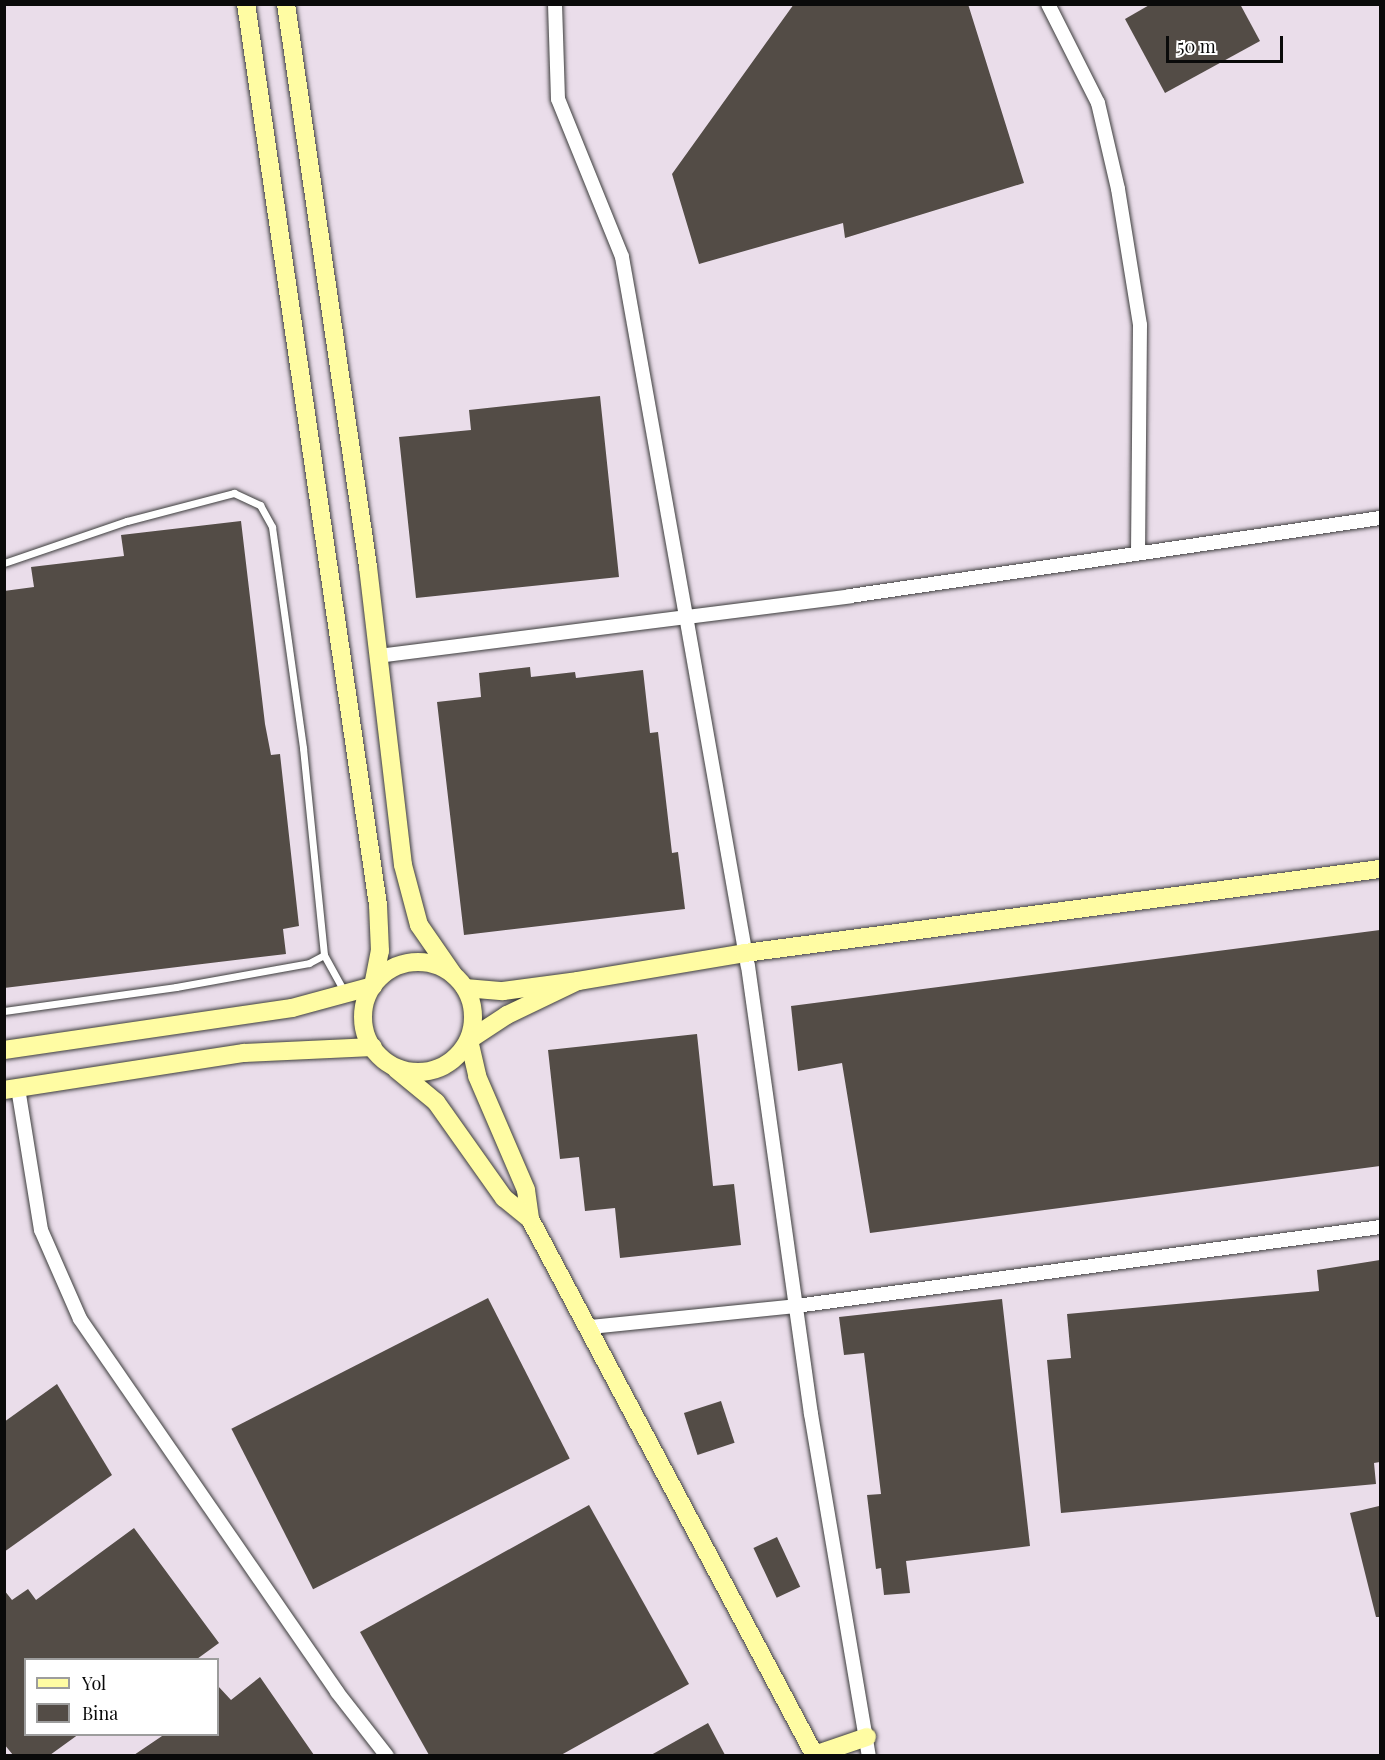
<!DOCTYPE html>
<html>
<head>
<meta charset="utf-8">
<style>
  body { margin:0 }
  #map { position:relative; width:1385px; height:1760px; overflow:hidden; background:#fffce8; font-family:"Playfair Display",serif }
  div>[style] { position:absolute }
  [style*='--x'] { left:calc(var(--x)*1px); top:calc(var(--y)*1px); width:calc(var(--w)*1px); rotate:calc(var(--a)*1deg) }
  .industrial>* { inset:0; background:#eaddea }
  .building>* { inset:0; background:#534c46; transform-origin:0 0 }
  .roads { filter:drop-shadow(0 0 2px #3d3d3d) drop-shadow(0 0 2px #3d3d3d) }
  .lane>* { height:7px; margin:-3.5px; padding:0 3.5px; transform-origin:3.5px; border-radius:3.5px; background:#fff }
  .street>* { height:14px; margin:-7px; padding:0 7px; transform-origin:7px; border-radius:7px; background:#fff }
  .secondary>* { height:18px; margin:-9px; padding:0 9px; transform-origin:9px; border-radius:9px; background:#fffca3 }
  .secondary>.ring { margin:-9px; padding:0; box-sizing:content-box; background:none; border:18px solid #fffca3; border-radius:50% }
  span { translate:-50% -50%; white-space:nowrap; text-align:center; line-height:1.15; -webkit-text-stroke:6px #fff; paint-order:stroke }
  .frame { position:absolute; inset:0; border:6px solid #0a0a0a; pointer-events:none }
  .legend { position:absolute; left:24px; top:1658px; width:195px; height:78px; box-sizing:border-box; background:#fff; border:2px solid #9d9d9d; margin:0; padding:8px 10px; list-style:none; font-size:18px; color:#0a0a0a }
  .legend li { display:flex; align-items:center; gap:12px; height:30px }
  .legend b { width:30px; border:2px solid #9d9d9d }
  .scale { position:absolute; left:1166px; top:36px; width:117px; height:27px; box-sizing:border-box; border:3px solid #0a0a0a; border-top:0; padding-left:8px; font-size:18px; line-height:21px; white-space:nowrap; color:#0a0a0a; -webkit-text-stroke:4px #fff; paint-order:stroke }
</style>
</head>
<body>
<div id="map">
  <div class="industrial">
    <i style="clip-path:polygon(evenodd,5px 5px,1380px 5px,1380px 1755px,5px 1756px,5px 5px,26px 1660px,218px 1660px,218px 1734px,26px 1734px,26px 1660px)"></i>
  </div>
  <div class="building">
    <i style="clip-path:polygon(794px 4px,968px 4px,1024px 183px,845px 238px,843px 223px,699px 264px,672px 174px)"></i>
    <i style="clip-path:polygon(1151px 4px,1240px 4px,1260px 41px,1165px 93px,1125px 19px)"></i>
    <i style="clip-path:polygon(600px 396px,619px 577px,416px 598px,399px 437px,471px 430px,469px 410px)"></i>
    <i style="clip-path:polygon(241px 521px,265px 724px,271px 755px,280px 754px,299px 926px,283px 929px,286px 954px,4px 988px,4px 591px,34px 587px,31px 567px,124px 556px,121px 535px)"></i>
    <i style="clip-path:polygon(530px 667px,531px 677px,575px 672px,576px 678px,643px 670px,650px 733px,658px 732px,672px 853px,678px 852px,685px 909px,464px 935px,437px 702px,481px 697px,479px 673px)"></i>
    <i style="clip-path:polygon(1380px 930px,1380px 1166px,870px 1233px,842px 1063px,798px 1071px,791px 1006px)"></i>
    <i style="clip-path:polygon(697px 1034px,713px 1186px,734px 1184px,741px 1245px,620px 1258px,615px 1208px,585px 1211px,579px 1157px,560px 1159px,548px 1050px)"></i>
    <i style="clip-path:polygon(1380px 1260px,1380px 1462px,1374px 1463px,1376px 1484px,1061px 1513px,1047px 1360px,1071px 1358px,1067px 1314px,1319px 1291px,1317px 1270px)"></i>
    <i style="left:488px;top:1298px;width:180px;height:288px;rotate:63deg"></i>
    <i style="clip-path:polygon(1002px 1299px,1030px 1546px,906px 1561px,910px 1593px,884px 1595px,881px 1568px,876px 1569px,867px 1495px,881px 1494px,864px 1353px,844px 1355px,839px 1317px)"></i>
    <i style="clip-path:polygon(57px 1384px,112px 1475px,4px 1552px,4px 1422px)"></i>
    <i style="left:721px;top:1401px;width:44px;height:39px;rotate:72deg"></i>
    <i style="clip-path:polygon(589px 1505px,689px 1684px,561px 1755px,429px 1755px,360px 1632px)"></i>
    <i style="clip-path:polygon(1379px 1506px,1380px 1617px,1376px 1617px,1350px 1513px)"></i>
    <i style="clip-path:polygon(134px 1528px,219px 1643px,197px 1659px,26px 1659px,26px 1734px,79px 1734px,50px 1755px,13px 1755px,4px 1744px,4px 1590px,12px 1600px,28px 1589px,36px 1600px)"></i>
    <i style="left:777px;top:1537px;width:55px;height:26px;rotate:65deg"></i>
    <i style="clip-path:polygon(260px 1677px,314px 1755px,134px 1755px,165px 1734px,218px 1734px,218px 1686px,231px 1700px)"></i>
    <i style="clip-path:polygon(708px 1723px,725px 1755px,651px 1755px)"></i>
  </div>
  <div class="roads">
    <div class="lane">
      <i style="--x:4;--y:563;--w:130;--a:-18.9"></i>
      <i style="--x:127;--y:521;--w:111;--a:-14.7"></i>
      <i style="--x:234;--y:493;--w:29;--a:25"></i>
      <i style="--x:260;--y:505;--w:25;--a:61"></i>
      <i style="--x:272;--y:527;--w:223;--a:82"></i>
      <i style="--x:303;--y:748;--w:208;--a:84.2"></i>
      <i style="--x:324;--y:955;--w:43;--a:61.1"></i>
      <i style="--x:4;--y:1011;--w:174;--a:-7.9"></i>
      <i style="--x:176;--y:987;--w:135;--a:-10.2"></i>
      <i style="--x:309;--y:963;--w:17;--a:-28"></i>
    </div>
    <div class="street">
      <i style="--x:555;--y:4;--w:95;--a:88.2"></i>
      <i style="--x:558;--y:99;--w:170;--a:67.9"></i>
      <i style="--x:622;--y:257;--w:365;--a:79.9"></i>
      <i style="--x:686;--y:616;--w:355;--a:80"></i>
      <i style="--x:748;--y:966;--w:452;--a:82"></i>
      <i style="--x:811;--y:1414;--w:347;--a:80.4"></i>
      <i style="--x:1048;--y:4;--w:111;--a:63.2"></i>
      <i style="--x:1098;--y:103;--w:88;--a:76.9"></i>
      <i style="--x:1118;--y:189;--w:138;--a:80.8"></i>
      <i style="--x:1140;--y:325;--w:226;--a:90.5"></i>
      <i style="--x:378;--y:656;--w:476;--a:-7.2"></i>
      <i style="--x:850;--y:596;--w:536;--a:-8.37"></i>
      <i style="--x:18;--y:1088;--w:144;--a:80.8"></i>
      <i style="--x:41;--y:1230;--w:97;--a:66.3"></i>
      <i style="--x:80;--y:1319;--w:453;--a:55.4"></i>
      <i style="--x:337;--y:1692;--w:81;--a:52"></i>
      <i style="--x:590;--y:1327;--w:207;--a:-5.8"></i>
      <i style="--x:796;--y:1306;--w:589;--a:-7.7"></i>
    </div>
    <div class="secondary">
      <i style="--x:286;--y:4;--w:569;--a:81.71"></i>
      <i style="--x:368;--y:567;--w:300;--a:83.3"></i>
      <i style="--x:403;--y:865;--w:62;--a:75.1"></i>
      <i style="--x:419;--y:925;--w:60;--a:55.2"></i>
      <i class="ring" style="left:363px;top:962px;width:92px;height:92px"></i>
      <i style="--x:578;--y:981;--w:169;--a:-9.5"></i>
      <i style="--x:745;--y:953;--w:641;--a:-7.54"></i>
      <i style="--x:465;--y:988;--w:38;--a:5"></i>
      <i style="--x:503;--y:991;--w:76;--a:-7.6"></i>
      <i style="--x:578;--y:981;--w:79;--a:154.4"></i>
      <i style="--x:507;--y:1015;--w:45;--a:146.7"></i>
      <i style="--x:469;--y:1040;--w:37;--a:77"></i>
      <i style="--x:477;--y:1076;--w:124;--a:66.7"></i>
      <i style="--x:526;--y:1190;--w:29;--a:82"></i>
      <i style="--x:530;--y:1219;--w:608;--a:62.04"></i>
      <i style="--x:4;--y:1050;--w:291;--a:-8.3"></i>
      <i style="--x:292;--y:1008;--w:84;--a:-15.2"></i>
      <i style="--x:373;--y:986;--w:36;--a:-79"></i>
      <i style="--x:380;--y:951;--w:46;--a:-92.5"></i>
      <i style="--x:378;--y:905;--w:911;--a:-98.33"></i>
      <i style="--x:396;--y:1069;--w:52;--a:39.5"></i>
      <i style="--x:436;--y:1102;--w:118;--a:54.7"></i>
      <i style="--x:504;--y:1198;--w:33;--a:39"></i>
      <i style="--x:4;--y:1090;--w:243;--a:-8.8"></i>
      <i style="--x:244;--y:1053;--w:129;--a:-2.7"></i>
      <i style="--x:814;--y:1755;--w:56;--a:-18.8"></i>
    </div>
  </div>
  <div class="frame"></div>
  <ul class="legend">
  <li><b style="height:8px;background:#fffca3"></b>Yol</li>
  <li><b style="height:16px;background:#534c46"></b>Bina</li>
  </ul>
  <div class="scale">50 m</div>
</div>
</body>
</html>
